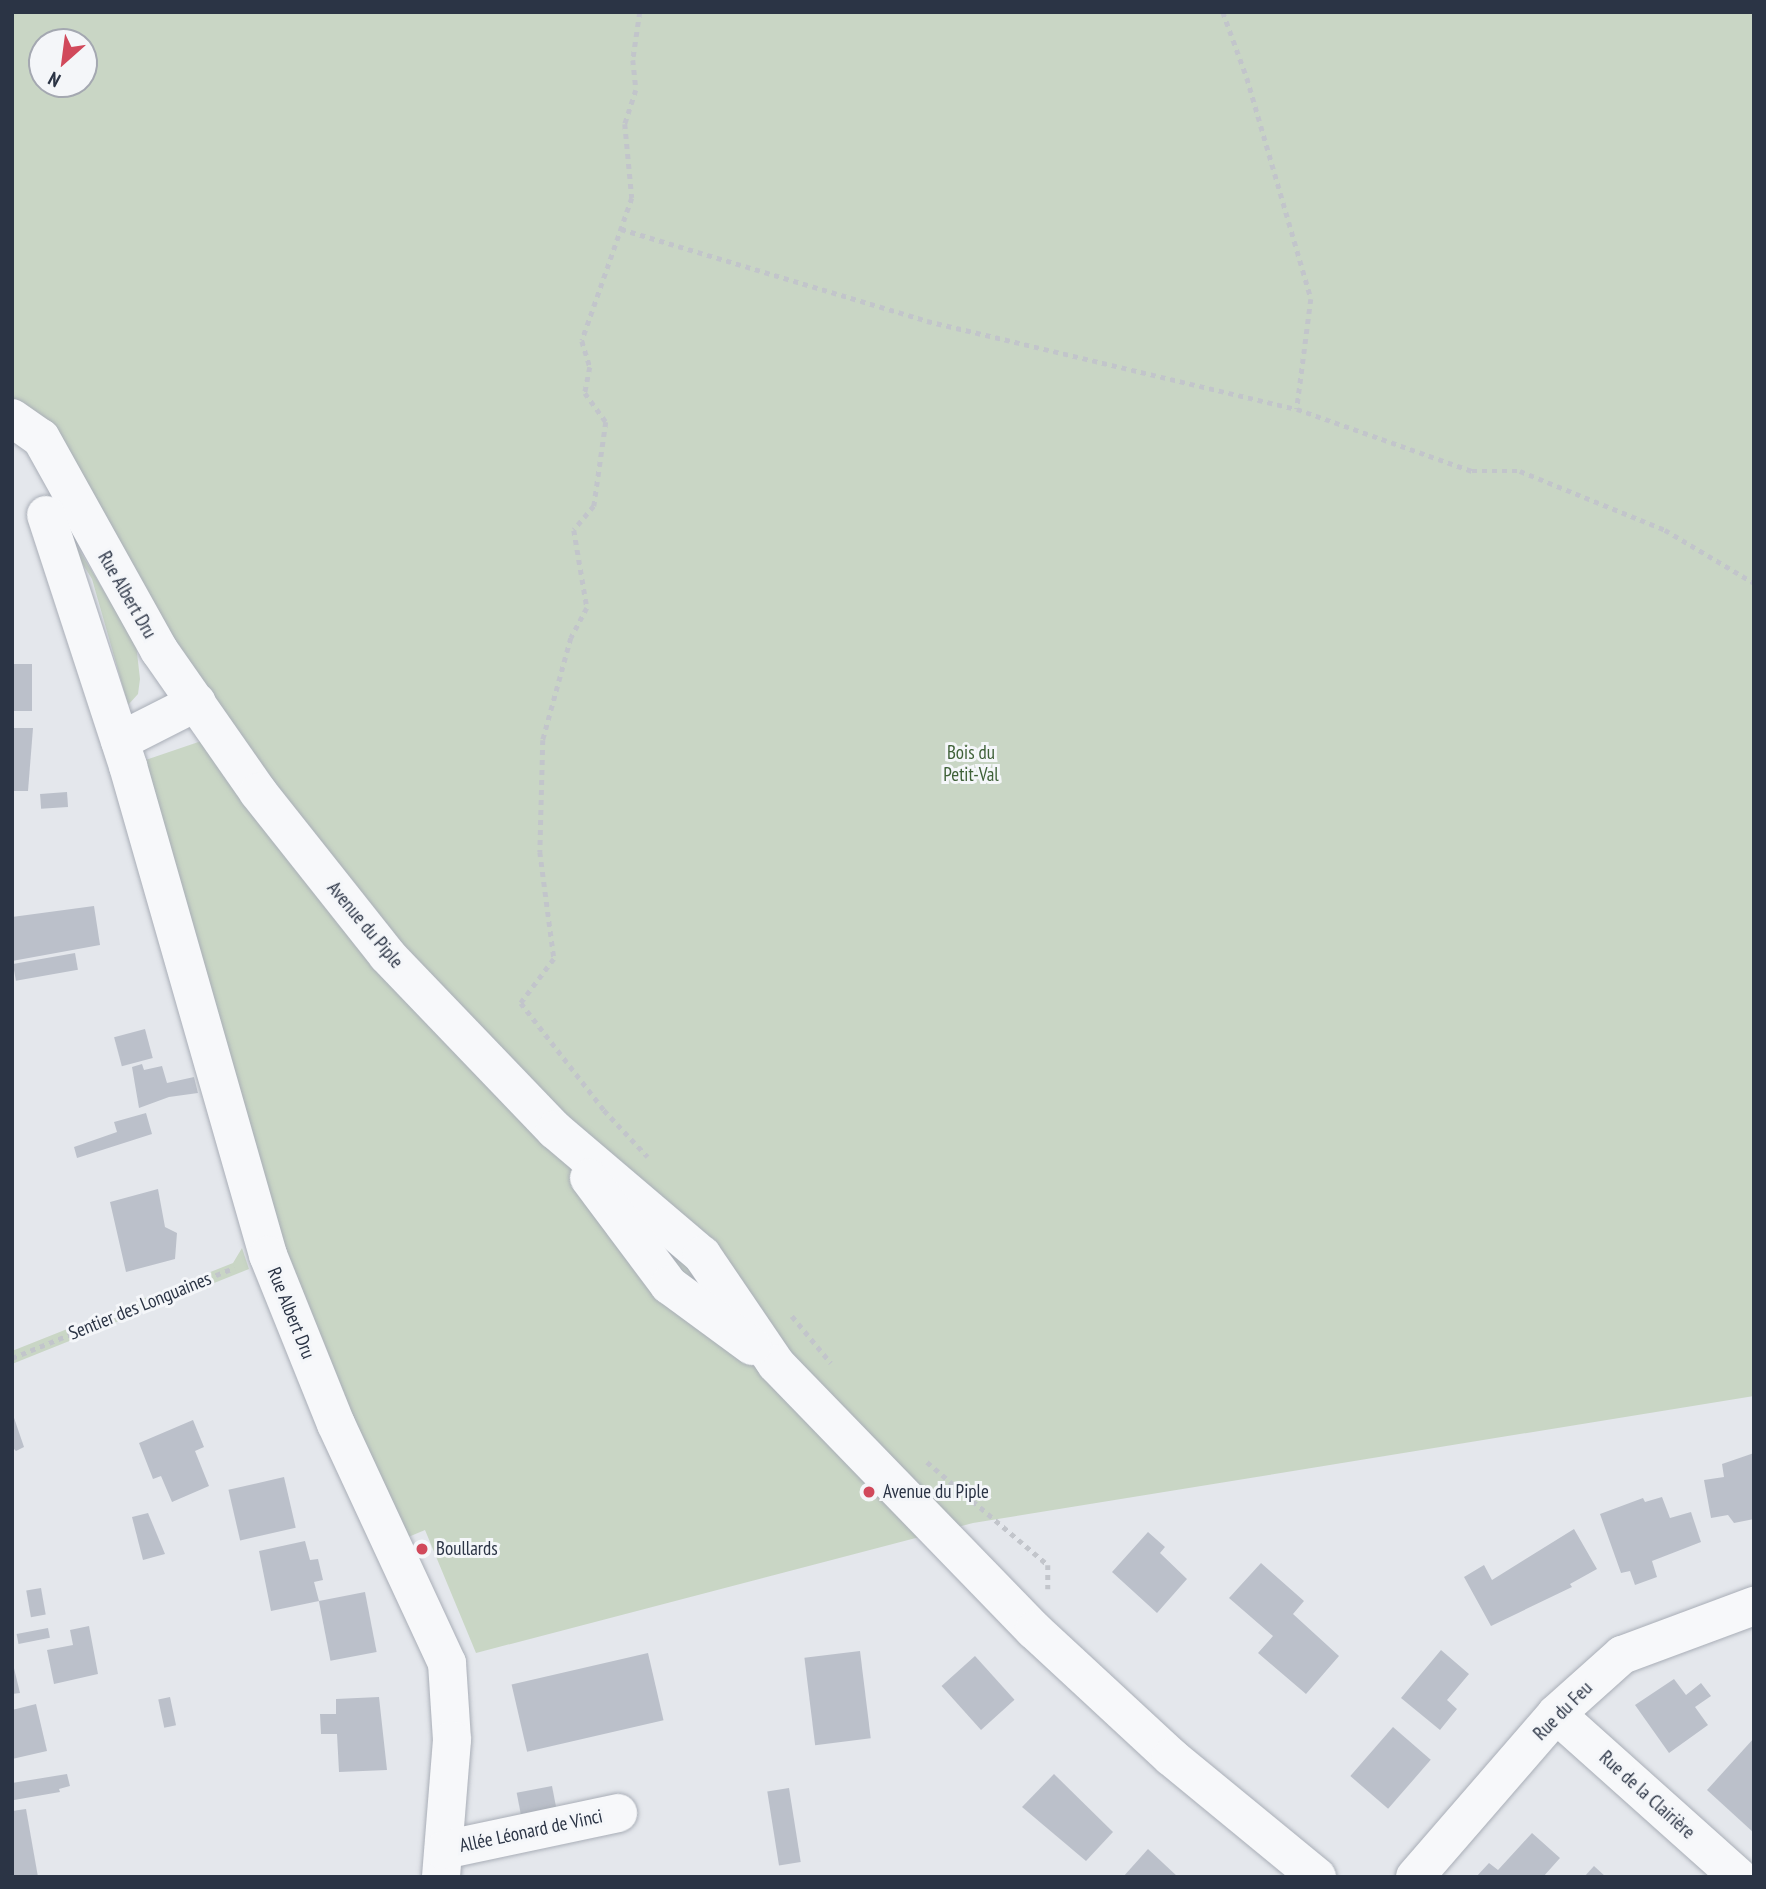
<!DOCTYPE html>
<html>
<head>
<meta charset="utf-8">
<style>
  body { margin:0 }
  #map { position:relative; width:1766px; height:1889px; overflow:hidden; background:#e4e7ec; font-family:"PT Sans Narrow",sans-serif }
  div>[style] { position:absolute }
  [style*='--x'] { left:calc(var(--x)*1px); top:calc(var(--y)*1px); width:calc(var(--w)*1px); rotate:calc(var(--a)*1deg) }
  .green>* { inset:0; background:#c9d6c5 }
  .building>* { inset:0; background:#bbc0ca; transform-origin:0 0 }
  .path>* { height:4.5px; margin-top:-2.25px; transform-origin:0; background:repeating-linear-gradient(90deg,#c2c5cb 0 5px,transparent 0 10px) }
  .roads { filter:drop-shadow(0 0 2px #a9aeb7) drop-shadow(0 0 2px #a9aeb7) }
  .minor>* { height:38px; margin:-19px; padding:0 19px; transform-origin:19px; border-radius:19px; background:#f7f8fa }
  .dots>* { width:19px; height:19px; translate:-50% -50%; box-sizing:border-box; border:4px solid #f4f6f9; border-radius:50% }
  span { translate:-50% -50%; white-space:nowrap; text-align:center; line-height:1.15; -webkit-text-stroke:6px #f4f6f9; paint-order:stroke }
  .street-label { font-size:19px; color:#2b3445 }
  .park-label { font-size:19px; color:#3f6138 }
  .poi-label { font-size:19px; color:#2b3445 }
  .left { translate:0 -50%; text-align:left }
  .frame { position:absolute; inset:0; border:14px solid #2b3445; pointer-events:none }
  .north { position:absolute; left:28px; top:28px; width:70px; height:70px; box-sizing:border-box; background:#f4f6f9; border:2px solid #a4a8b1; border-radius:50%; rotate:208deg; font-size:19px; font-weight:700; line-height:28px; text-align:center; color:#2b3445 }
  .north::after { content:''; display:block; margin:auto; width:24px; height:32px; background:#d1495b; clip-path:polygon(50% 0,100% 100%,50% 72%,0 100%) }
</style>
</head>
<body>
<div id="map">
  <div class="green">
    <i style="clip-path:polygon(evenodd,12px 12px,1754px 12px,1754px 1396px,973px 1523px,476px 1653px,425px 1530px,394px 1543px,336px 1424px,128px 766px,219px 735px,12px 418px,12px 12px,42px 42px,84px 42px,84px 84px,42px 84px,42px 42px)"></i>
    <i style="clip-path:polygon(55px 510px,136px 644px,140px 679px,138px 694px,128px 705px,92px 579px,51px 513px)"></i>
    <i style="clip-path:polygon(242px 1248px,249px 1269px,12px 1364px,12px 1351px,233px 1263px)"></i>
  </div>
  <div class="building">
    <i style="left:12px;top:664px;width:20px;height:47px"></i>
    <i style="clip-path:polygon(12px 728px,33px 728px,28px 791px,12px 791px)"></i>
    <i style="left:67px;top:792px;width:15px;height:27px;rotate:86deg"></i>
    <i style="clip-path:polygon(94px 906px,100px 945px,12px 961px,12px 917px)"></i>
    <i style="left:75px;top:953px;width:17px;height:63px;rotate:80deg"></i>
    <i style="left:145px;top:1029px;width:30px;height:32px;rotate:75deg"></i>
    <i style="clip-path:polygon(142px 1064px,144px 1070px,162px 1066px,167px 1083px,194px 1077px,198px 1093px,169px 1097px,139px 1108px,132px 1067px)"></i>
    <i style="clip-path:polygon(146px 1113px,152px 1134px,77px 1158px,74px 1147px,117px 1132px,114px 1122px)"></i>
    <i style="clip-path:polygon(158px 1189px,165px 1227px,177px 1233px,175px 1259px,126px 1272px,110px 1202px)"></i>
    <i style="clip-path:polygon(13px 1415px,24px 1447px,16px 1451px,12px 1447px)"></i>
    <i style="clip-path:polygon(193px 1420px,204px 1447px,195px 1451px,209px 1486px,172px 1502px,161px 1476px,153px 1479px,139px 1443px)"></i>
    <i style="clip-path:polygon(1754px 1453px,1754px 1519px,1734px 1523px,1728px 1515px,1711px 1518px,1704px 1480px,1724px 1477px,1722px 1464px)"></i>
    <i style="left:284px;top:1477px;width:52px;height:57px;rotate:77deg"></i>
    <i style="clip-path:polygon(1662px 1497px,1670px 1518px,1691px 1512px,1701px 1542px,1652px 1561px,1657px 1577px,1635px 1585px,1630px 1571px,1621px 1573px,1600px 1514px,1643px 1498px,1645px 1502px)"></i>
    <i style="clip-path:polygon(148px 1513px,165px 1554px,143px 1560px,132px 1517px)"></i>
    <i style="clip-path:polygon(1574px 1529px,1597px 1569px,1570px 1584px,1572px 1587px,1491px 1626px,1464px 1577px,1484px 1565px,1492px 1580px)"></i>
    <i style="clip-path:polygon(1148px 1532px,1165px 1547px,1160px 1553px,1187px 1579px,1157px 1613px,1112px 1572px)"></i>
    <i style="clip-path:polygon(305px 1541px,310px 1560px,318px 1559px,323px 1580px,314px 1582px,319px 1601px,271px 1611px,259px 1551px)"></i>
    <i style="clip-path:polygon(1261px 1563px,1304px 1601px,1293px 1614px,1339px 1656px,1306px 1694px,1258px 1653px,1273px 1636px,1229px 1598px)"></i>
    <i style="left:41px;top:1588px;width:27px;height:15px;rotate:80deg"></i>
    <i style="left:365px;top:1592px;width:61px;height:47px;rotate:79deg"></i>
    <i style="clip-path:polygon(89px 1626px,98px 1674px,54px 1684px,47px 1650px,73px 1645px,70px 1630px)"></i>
    <i style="left:48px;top:1628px;width:10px;height:32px;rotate:79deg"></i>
    <i style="clip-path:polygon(1441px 1650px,1469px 1674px,1447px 1700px,1457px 1709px,1440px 1730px,1401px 1698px)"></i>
    <i style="left:860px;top:1651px;width:88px;height:56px;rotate:83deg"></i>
    <i style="left:648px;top:1653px;width:69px;height:140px;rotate:77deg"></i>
    <i style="left:975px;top:1656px;width:59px;height:45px;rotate:48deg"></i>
    <i style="clip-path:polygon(12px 1660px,20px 1693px,12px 1694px)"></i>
    <i style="clip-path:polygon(1674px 1679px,1686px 1695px,1701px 1683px,1711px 1696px,1695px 1707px,1708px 1725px,1669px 1753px,1635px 1705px)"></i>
    <i style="left:170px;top:1697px;width:29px;height:12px;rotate:78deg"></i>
    <i style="clip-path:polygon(379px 1697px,387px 1770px,339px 1772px,337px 1734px,321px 1734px,320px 1714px,336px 1714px,336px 1699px)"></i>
    <i style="clip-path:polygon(36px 1704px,47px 1751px,12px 1759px,12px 1710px)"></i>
    <i style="left:1393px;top:1727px;width:50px;height:65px;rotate:41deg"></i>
    <i style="clip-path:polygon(1754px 1738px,1754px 1833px,1707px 1790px)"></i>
    <i style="clip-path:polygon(67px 1774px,70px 1786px,59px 1789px,60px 1792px,14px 1800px,12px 1783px)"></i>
    <i style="clip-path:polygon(1054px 1774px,1113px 1832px,1086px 1861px,1022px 1807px)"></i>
    <i style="left:552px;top:1786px;width:33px;height:36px;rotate:79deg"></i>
    <i style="left:789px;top:1788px;width:75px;height:22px;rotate:81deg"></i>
    <i style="clip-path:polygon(26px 1809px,38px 1877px,12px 1877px,12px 1811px)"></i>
    <i style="clip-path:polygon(1532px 1833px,1560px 1858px,1543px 1877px,1476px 1877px,1489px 1863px,1498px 1870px)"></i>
    <i style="clip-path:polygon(1148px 1849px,1178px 1877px,1123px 1877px)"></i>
    <i style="clip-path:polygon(1594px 1866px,1606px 1877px,1584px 1877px)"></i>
  </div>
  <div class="path">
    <i style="--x:640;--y:12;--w:49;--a:98.3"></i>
    <i style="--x:633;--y:60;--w:30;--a:84"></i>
    <i style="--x:636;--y:90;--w:36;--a:108"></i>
    <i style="--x:625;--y:124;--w:74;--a:84.6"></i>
    <i style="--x:632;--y:198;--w:151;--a:109.3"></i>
    <i style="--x:582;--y:341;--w:27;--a:73"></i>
    <i style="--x:590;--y:367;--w:26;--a:101"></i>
    <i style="--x:585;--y:393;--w:36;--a:54"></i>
    <i style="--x:606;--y:422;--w:85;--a:98.1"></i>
    <i style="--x:594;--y:506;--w:31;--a:130"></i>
    <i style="--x:574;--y:530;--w:79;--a:80.5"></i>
    <i style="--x:587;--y:608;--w:34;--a:118"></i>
    <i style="--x:571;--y:638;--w:106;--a:105.4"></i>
    <i style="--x:543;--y:740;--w:112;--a:91.5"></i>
    <i style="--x:540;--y:852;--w:108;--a:82.5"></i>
    <i style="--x:554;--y:959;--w:55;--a:126.9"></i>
    <i style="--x:521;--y:1003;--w:135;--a:52.2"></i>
    <i style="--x:604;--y:1110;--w:64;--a:46.9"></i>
    <i style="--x:1223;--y:12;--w:70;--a:70"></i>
    <i style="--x:1247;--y:78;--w:230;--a:73.8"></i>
    <i style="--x:1311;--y:299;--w:111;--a:97.3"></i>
    <i style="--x:621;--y:229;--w:320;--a:16.7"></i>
    <i style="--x:927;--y:321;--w:380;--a:13.4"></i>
    <i style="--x:1297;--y:409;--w:186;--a:19.5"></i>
    <i style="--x:1472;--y:471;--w:48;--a:0"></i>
    <i style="--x:1520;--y:471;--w:157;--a:22.1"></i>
    <i style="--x:1665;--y:530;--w:104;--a:30.8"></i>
    <i style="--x:792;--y:1316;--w:61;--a:50.3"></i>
    <i style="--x:12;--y:1358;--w:240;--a:-22.1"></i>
    <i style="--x:927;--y:1462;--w:159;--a:40.4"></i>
    <i style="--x:1048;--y:1565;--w:24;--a:90"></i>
  </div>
  <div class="roads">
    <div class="minor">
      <i style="--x:12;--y:418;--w:35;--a:35"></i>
      <i style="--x:41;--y:438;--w:243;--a:60.9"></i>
      <i style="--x:159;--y:650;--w:173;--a:55.1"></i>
      <i style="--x:258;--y:792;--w:208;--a:51.6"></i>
      <i style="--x:387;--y:955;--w:243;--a:46.2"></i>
      <i style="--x:555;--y:1130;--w:193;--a:40.4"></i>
      <i style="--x:702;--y:1255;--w:132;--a:55.8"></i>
      <i style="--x:776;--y:1364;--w:371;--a:45.9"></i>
      <i style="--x:1034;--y:1630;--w:187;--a:42.8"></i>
      <i style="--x:1171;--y:1757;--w:189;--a:39.4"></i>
      <i style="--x:46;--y:515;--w:264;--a:71.9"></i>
      <i style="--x:128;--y:766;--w:509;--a:74.02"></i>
      <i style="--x:268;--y:1255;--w:182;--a:68.1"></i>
      <i style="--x:336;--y:1424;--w:264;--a:65.1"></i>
      <i style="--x:447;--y:1663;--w:77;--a:86.3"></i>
      <i style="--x:452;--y:1740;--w:137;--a:94.6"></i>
      <i style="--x:120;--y:741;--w:86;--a:-26.9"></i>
      <i style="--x:589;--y:1178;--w:134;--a:53.2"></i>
      <i style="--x:669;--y:1285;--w:103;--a:36.3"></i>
      <i style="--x:1556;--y:1714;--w:244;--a:41.8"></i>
      <i style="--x:444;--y:1850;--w:178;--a:-12"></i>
      <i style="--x:1415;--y:1877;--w:216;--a:-49.1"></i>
      <i style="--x:1556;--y:1714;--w:89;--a:-41.8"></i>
      <i style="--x:1622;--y:1655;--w:141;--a:-20.4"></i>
    </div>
  </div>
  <div class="dots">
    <i style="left:869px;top:1492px;background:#d1495b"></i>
    <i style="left:422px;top:1549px;background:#d1495b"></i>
  </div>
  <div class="street-label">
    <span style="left:127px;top:595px;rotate:60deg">Rue Albert Dru</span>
    <span style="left:365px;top:925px;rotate:50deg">Avenue du Piple</span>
    <span style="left:140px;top:1306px;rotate:-22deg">Sentier des Longuaines</span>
    <span style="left:291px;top:1313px;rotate:68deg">Rue Albert Dru</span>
    <span style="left:1563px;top:1711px;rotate:-45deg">Rue du Feu</span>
    <span style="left:1647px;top:1795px;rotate:42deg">Rue de la Clairière</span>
    <span style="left:531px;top:1831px;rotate:-12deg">Allée Léonard de Vinci</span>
  </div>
  <div class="park-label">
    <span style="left:971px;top:764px">Bois du<br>Petit-Val</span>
  </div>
  <div class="poi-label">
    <span class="left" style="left:883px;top:1492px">Avenue du Piple</span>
    <span class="left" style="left:436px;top:1549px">Boullards</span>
  </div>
  <div class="frame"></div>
  <div class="north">N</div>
</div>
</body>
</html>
